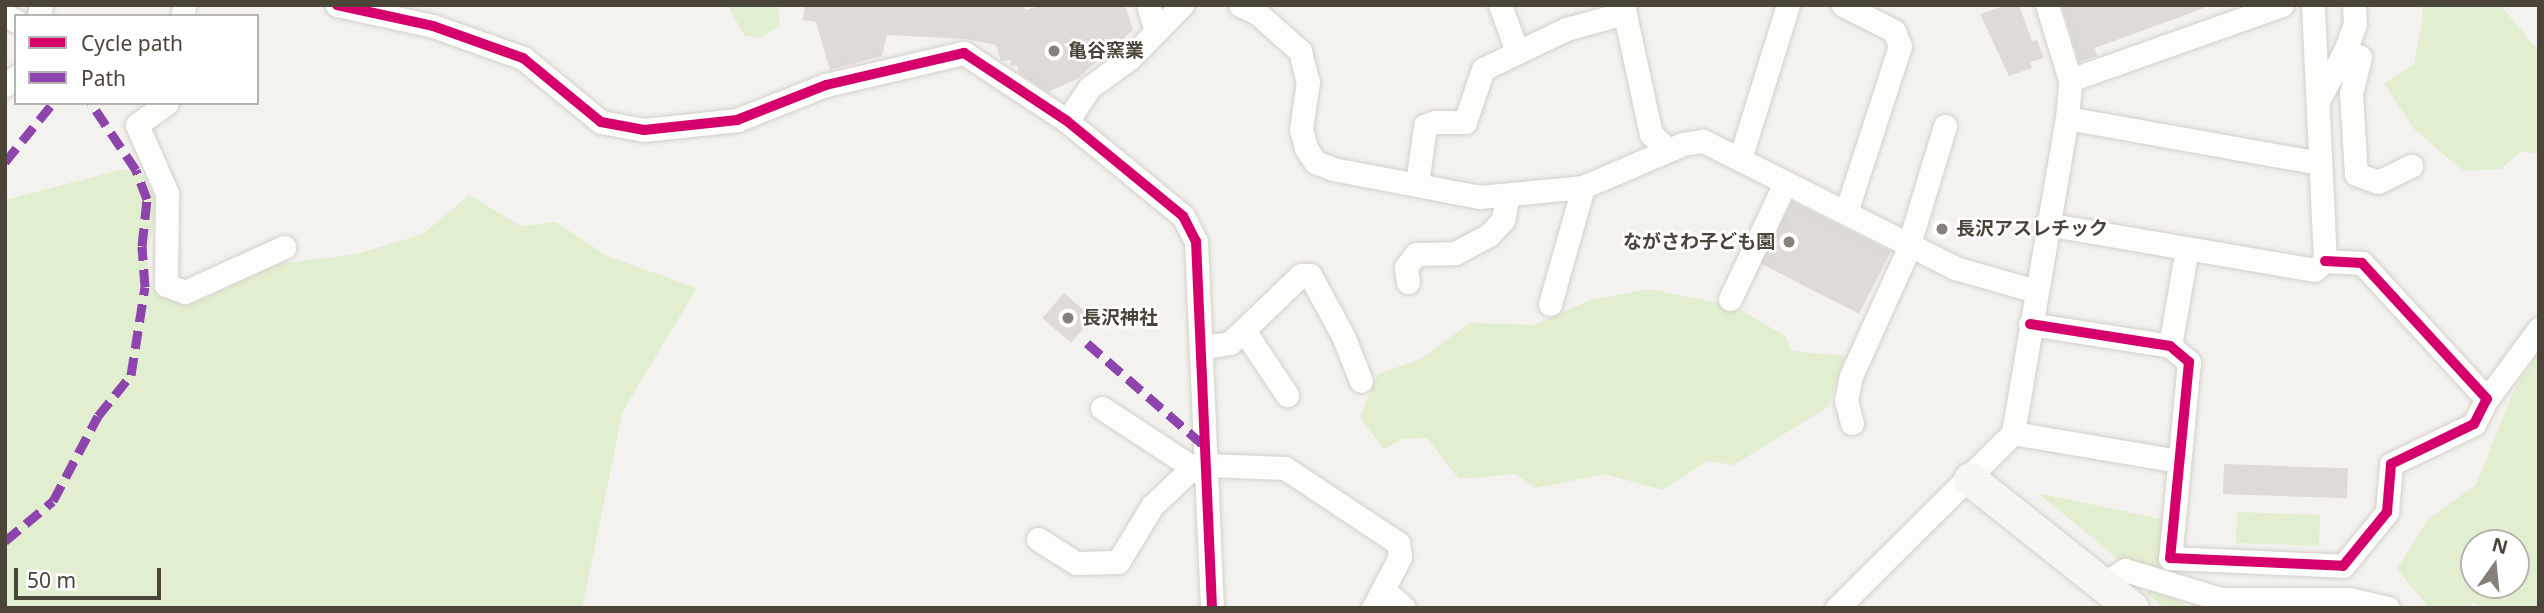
<!DOCTYPE html>
<html>
<head>
<meta charset="utf-8">
<style>
  body { margin:0 }
  #map { position:relative; width:2544px; height:613px; overflow:hidden; background:#f4f2ee; font-family:"Noto Sans","Noto Sans JP",sans-serif }
  div>[style] { position:absolute }
  [style*='--x'] { left:calc(var(--x)*1px); top:calc(var(--y)*1px); width:calc(var(--w)*1px); rotate:calc(var(--a)*1deg) }
  .green>* { inset:0; background:#e1eecf; transform-origin:0 0 }
  .building>* { inset:0; background:#dedbd6; transform-origin:0 0 }
  .roads { filter:drop-shadow(0 0 2px #d2d0cb) drop-shadow(0 0 2px #d2d0cb) }
  .street>* { height:23px; margin:-11.5px; padding:0 11.5px; transform-origin:11.5px; border-radius:11.5px; background:#fdfdfc }
  .secondary>* { height:33px; margin:-16.5px; padding:0 16.5px; transform-origin:16.5px; border-radius:16.5px; background:#f7f6f1 }
  .quiet>* { height:9px; margin-top:-4.5px; transform-origin:0; background:repeating-linear-gradient(90deg,#8e44ad 0 18px,transparent 0 27px) }
  .cycleway>* { height:10px; margin:-5px; padding:0 5px; transform-origin:5px; border-radius:5px; background:#d6006c }
  .dots>* { width:19px; height:19px; translate:-50% -50%; box-sizing:border-box; border:4px solid #fff; border-radius:50% }
  span { translate:-50% -50%; white-space:nowrap; text-align:center; line-height:1.15; -webkit-text-stroke:5px #fff; paint-order:stroke }
  .poi-label { font-size:19px; color:#4b4439; font-weight:700 }
  .left { translate:0 -50%; text-align:left }
  .right { translate:-100% -50%; text-align:right }
  .frame { position:absolute; inset:0; border:7px solid #4b4439; pointer-events:none }
  .legend { position:absolute; left:14px; top:14px; width:245px; height:91px; box-sizing:border-box; background:#fff; border:2px solid #b7b4b0; margin:0; padding:9px 12px; list-style:none; font-size:21px; color:#4b4439 }
  .legend li { display:flex; align-items:center; gap:14px; height:35px }
  .legend b { width:35px; border:2px solid #b7b4b0 }
  .north { position:absolute; left:2460px; top:529px; width:70px; height:70px; box-sizing:border-box; background:#fff; border:2px solid #b7b4b0; border-radius:50%; rotate:15deg; font-size:19px; font-weight:700; line-height:28px; text-align:center; color:#4b4439 }
  .north::after { content:''; display:block; margin:auto; width:24px; height:32px; background:#868178; clip-path:polygon(50% 0,100% 100%,50% 72%,0 100%) }
  .scale { position:absolute; left:14px; top:568px; width:147px; height:32px; box-sizing:border-box; border:4px solid #4b4439; border-top:0; padding-left:9px; font-size:21px; line-height:24px; white-space:nowrap; color:#4b4439; -webkit-text-stroke:5px #fff; paint-order:stroke }
</style>
</head>
<body>
<div id="map">
  <div class="green">
    <i style="clip-path:polygon(778px 5px,780px 26px,760px 38px,744px 35px,728px 6px)"></i>
    <i style="clip-path:polygon(2421px 5px,2500px 5px,2539px 51px,2539px 154px,2521px 151px,2501px 169px,2463px 171px,2415px 130px,2384px 84px,2414px 64px,2423px 15px)"></i>
    <i style="clip-path:polygon(124px 169px,144px 176px,157px 200px,147px 259px,151px 285px,163px 298px,182px 302px,206px 298px,278px 264px,357px 254px,423px 234px,469px 195px,521px 226px,556px 222px,607px 256px,697px 288px,623px 411px,582px 608px,5px 608px,5px 200px)"></i>
    <i style="clip-path:polygon(1649px 289px,1733px 306px,1785px 336px,1792px 351px,1845px 356px,1828px 407px,1734px 465px,1707px 461px,1663px 490px,1604px 474px,1536px 488px,1515px 474px,1459px 479px,1427px 438px,1401px 439px,1384px 450px,1360px 417px,1377px 375px,1422px 358px,1470px 323px,1534px 325px,1590px 300px)"></i>
    <i style="clip-path:polygon(evenodd,2539px 351px,2539px 608px,2487px 608px,2473px 603px,2467px 608px,2429px 608px,2397px 569px,2428px 519px,2476px 485px,2513px 392px,2539px 351px,2516px 543px,2516px 585px,2474px 585px,2474px 543px,2516px 543px)"></i>
    <i style="clip-path:polygon(2038px 493px,2165px 520px,2159px 572px,2123px 563px)"></i>
    <i style="left:2237px;top:512px;width:83px;height:31px;rotate:2deg"></i>
    <i style="clip-path:polygon(2156px 588px,2190px 608px,2164px 608px,2145px 592px)"></i>
  </div>
  <div class="building">
    <i style="clip-path:polygon(805px 5px,1025px 5px,1025px 10px,1043px 5px,1125px 5px,1133px 30px,1077px 79px,1048px 92px,1019px 73px,1017px 65px,1011px 66px,1011px 60px,1001px 61px,996px 45px,966px 39px,887px 35px,882px 56px,830px 70px,816px 22px,803px 20px)"></i>
    <i style="clip-path:polygon(2007px 5px,2019px 5px,2032px 41px,2037px 40px,2044px 58px,2030px 62px,2032px 68px,2009px 76px,1980px 14px)"></i>
    <i style="clip-path:polygon(2062px 5px,2204px 5px,2204px 8px,2095px 48px,2097px 56px,2079px 62px)"></i>
    <i style="left:1792px;top:201px;width:111px;height:70px;rotate:27deg"></i>
    <i style="left:1064px;top:293px;width:38px;height:33px;rotate:41deg"></i>
    <i style="left:2224px;top:464px;width:124px;height:30px;rotate:2deg"></i>
  </div>
  <div class="roads">
    <div class="street">
      <i style="--x:337;--y:5;--w:98;--a:12.3"></i>
      <i style="--x:433;--y:26;--w:96;--a:19.6"></i>
      <i style="--x:523;--y:58;--w:101;--a:39.4"></i>
      <i style="--x:601;--y:122;--w:44;--a:10.5"></i>
      <i style="--x:644;--y:130;--w:94;--a:-6.1"></i>
      <i style="--x:737;--y:120;--w:96;--a:-21.5"></i>
      <i style="--x:826;--y:85;--w:142;--a:-13.1"></i>
      <i style="--x:964;--y:53;--w:123;--a:33.4"></i>
      <i style="--x:1067;--y:121;--w:150;--a:39.3"></i>
      <i style="--x:1183;--y:216;--w:28;--a:63"></i>
      <i style="--x:1196;--y:241;--w:367;--a:87.5"></i>
      <i style="--x:1148;--y:5;--w:27;--a:73"></i>
      <i style="--x:1240;--y:5;--w:19;--a:25"></i>
      <i style="--x:1257;--y:13;--w:57;--a:41.5"></i>
      <i style="--x:1300;--y:51;--w:32;--a:76"></i>
      <i style="--x:1308;--y:82;--w:48;--a:98.5"></i>
      <i style="--x:1301;--y:129;--w:20;--a:75"></i>
      <i style="--x:1306;--y:148;--w:17;--a:57"></i>
      <i style="--x:1315;--y:162;--w:19;--a:21"></i>
      <i style="--x:1333;--y:169;--w:150;--a:10.8"></i>
      <i style="--x:1480;--y:197;--w:103;--a:-5.5"></i>
      <i style="--x:1583;--y:187;--w:109;--a:-23.3"></i>
      <i style="--x:1683;--y:144;--w:20;--a:-9"></i>
      <i style="--x:1703;--y:141;--w:282;--a:26.7"></i>
      <i style="--x:1955;--y:268;--w:84;--a:15.9"></i>
      <i style="--x:1500;--y:5;--w:49;--a:69.7"></i>
      <i style="--x:1623;--y:5;--w:132;--a:77.8"></i>
      <i style="--x:1651;--y:134;--w:23;--a:43"></i>
      <i style="--x:1843;--y:5;--w:57;--a:27"></i>
      <i style="--x:1894;--y:31;--w:16;--a:68"></i>
      <i style="--x:1900;--y:46;--w:175;--a:108"></i>
      <i style="--x:5;--y:15;--w:13;--a:29"></i>
      <i style="--x:39;--y:16;--w:11;--a:-80"></i>
      <i style="--x:183;--y:16;--w:11;--a:-85"></i>
      <i style="--x:2345;--y:51;--w:16;--a:22"></i>
      <i style="--x:2360;--y:57;--w:37;--a:104"></i>
      <i style="--x:2351;--y:93;--w:81;--a:86.5"></i>
      <i style="--x:2356;--y:174;--w:23;--a:20"></i>
      <i style="--x:2378;--y:182;--w:37;--a:-26"></i>
      <i style="--x:2070;--y:80;--w:225;--a:-19.5"></i>
      <i style="--x:5;--y:85;--w:14;--a:-36"></i>
      <i style="--x:2320;--y:97;--w:52;--a:-61.5"></i>
      <i style="--x:2345;--y:51;--w:29;--a:-70"></i>
      <i style="--x:2355;--y:24;--w:19;--a:-93"></i>
      <i style="--x:167;--y:103;--w:37;--a:144"></i>
      <i style="--x:137;--y:125;--w:74;--a:66.2"></i>
      <i style="--x:167;--y:193;--w:92;--a:90.6"></i>
      <i style="--x:166;--y:285;--w:20;--a:20"></i>
      <i style="--x:185;--y:292;--w:109;--a:-24.4"></i>
      <i style="--x:2067;--y:118;--w:257;--a:10.1"></i>
      <i style="--x:1067;--y:121;--w:41;--a:-55.9"></i>
      <i style="--x:1090;--y:87;--w:49;--a:-35.9"></i>
      <i style="--x:1130;--y:58;--w:74;--a:-45.5"></i>
      <i style="--x:1740;--y:159;--w:161;--a:-72.7"></i>
      <i style="--x:1417;--y:184;--w:59;--a:-82.1"></i>
      <i style="--x:1425;--y:126;--w:11;--a:-22"></i>
      <i style="--x:1435;--y:122;--w:30;--a:0"></i>
      <i style="--x:1465;--y:122;--w:56;--a:-71.2"></i>
      <i style="--x:1483;--y:69;--w:92;--a:-25.7"></i>
      <i style="--x:1566;--y:29;--w:60;--a:-15.4"></i>
      <i style="--x:2046;--y:224;--w:272;--a:9.7"></i>
      <i style="--x:2314;--y:270;--w:14;--a:-39"></i>
      <i style="--x:2325;--y:261;--w:256;--a:-92.7"></i>
      <i style="--x:1408;--y:282;--w:15;--a:-98"></i>
      <i style="--x:1406;--y:267;--w:16;--a:-52"></i>
      <i style="--x:1416;--y:254;--w:39;--a:-1"></i>
      <i style="--x:1455;--y:253;--w:38;--a:-28"></i>
      <i style="--x:1489;--y:235;--w:21;--a:-47"></i>
      <i style="--x:1503;--y:220;--w:25;--a:-79"></i>
      <i style="--x:1730;--y:299;--w:128;--a:-64.6"></i>
      <i style="--x:1550;--y:304;--w:122;--a:-74.2"></i>
      <i style="--x:2030;--y:324;--w:142;--a:8.9"></i>
      <i style="--x:2170;--y:346;--w:25;--a:40"></i>
      <i style="--x:2189;--y:362;--w:197;--a:95.5"></i>
      <i style="--x:2170;--y:558;--w:173;--a:2.6"></i>
      <i style="--x:2343;--y:566;--w:70;--a:-50.8"></i>
      <i style="--x:2387;--y:512;--w:48;--a:-85.2"></i>
      <i style="--x:2391;--y:464;--w:92;--a:-25.7"></i>
      <i style="--x:2474;--y:424;--w:28;--a:-63"></i>
      <i style="--x:2487;--y:399;--w:185;--a:-132.6"></i>
      <i style="--x:2362;--y:263;--w:37;--a:-177"></i>
      <i style="--x:1245;--y:332;--w:76;--a:56.3"></i>
      <i style="--x:2170;--y:346;--w:98;--a:-80.1"></i>
      <i style="--x:1202;--y:347;--w:28;--a:-8"></i>
      <i style="--x:1230;--y:343;--w:98;--a:-43.8"></i>
      <i style="--x:1301;--y:275;--w:9;--a:0"></i>
      <i style="--x:1310;--y:275;--w:72;--a:61.6"></i>
      <i style="--x:1344;--y:338;--w:46;--a:68.4"></i>
      <i style="--x:2487;--y:399;--w:87;--a:-53.4"></i>
      <i style="--x:1102;--y:408;--w:122;--a:33.3"></i>
      <i style="--x:1852;--y:423;--w:23;--a:-105"></i>
      <i style="--x:1846;--y:401;--w:25;--a:-79"></i>
      <i style="--x:1851;--y:376;--w:134;--a:-65.7"></i>
      <i style="--x:1906;--y:254;--w:134;--a:-73.1"></i>
      <i style="--x:2013;--y:433;--w:167;--a:9.6"></i>
      <i style="--x:1207;--y:465;--w:78;--a:2.2"></i>
      <i style="--x:1285;--y:468;--w:136;--a:33.6"></i>
      <i style="--x:1398;--y:543;--w:14;--a:82"></i>
      <i style="--x:1400;--y:557;--w:58;--a:117.9"></i>
      <i style="--x:1038;--y:539;--w:45;--a:32.3"></i>
      <i style="--x:1076;--y:563;--w:42;--a:-1.4"></i>
      <i style="--x:1118;--y:562;--w:66;--a:-58.7"></i>
      <i style="--x:1152;--y:506;--w:55;--a:-43.5"></i>
      <i style="--x:2105;--y:583;--w:24;--a:-33"></i>
      <i style="--x:2125;--y:570;--w:100;--a:16.8"></i>
      <i style="--x:2221;--y:599;--w:128;--a:0"></i>
      <i style="--x:2349;--y:599;--w:40;--a:13"></i>
      <i style="--x:1383;--y:589;--w:28;--a:42"></i>
      <i style="--x:1837;--y:608;--w:248;--a:-44.8"></i>
      <i style="--x:2013;--y:433;--w:320;--a:-80.3"></i>
      <i style="--x:2067;--y:118;--w:38;--a:-85"></i>
      <i style="--x:2070;--y:80;--w:78;--a:-107"></i>
    </div>
    <div class="secondary">
      <i style="--x:1970;--y:479;--w:207;--a:38.5"></i>
    </div>
  </div>
  <div class="quiet">
    <i style="--x:5;--y:162;--w:76;--a:-50.9"></i>
    <i style="--x:1087;--y:343;--w:158;--a:41.2"></i>
    <i style="--x:5;--y:541;--w:62;--a:-39.8"></i>
    <i style="--x:53;--y:501;--w:96;--a:-62.1"></i>
    <i style="--x:98;--y:416;--w:53;--a:-51.2"></i>
    <i style="--x:131;--y:375;--w:89;--a:-81"></i>
    <i style="--x:145;--y:287;--w:41;--a:-94.2"></i>
    <i style="--x:142;--y:246;--w:47;--a:-83.9"></i>
    <i style="--x:147;--y:199;--w:31;--a:-111"></i>
    <i style="--x:136;--y:170;--w:81;--a:-123.9"></i>
  </div>
  <div class="cycleway">
    <i style="--x:337;--y:5;--w:98;--a:12.3"></i>
    <i style="--x:433;--y:26;--w:96;--a:19.6"></i>
    <i style="--x:523;--y:58;--w:101;--a:39.4"></i>
    <i style="--x:601;--y:122;--w:44;--a:10.5"></i>
    <i style="--x:644;--y:130;--w:94;--a:-6.1"></i>
    <i style="--x:737;--y:120;--w:96;--a:-21.5"></i>
    <i style="--x:826;--y:85;--w:142;--a:-13.1"></i>
    <i style="--x:964;--y:53;--w:123;--a:33.4"></i>
    <i style="--x:1067;--y:121;--w:150;--a:39.3"></i>
    <i style="--x:1183;--y:216;--w:28;--a:63"></i>
    <i style="--x:1196;--y:241;--w:367;--a:87.5"></i>
    <i style="--x:2030;--y:324;--w:142;--a:8.9"></i>
    <i style="--x:2170;--y:346;--w:25;--a:40"></i>
    <i style="--x:2189;--y:362;--w:197;--a:95.5"></i>
    <i style="--x:2170;--y:558;--w:173;--a:2.6"></i>
    <i style="--x:2343;--y:566;--w:70;--a:-50.8"></i>
    <i style="--x:2387;--y:512;--w:48;--a:-85.2"></i>
    <i style="--x:2391;--y:464;--w:92;--a:-25.7"></i>
    <i style="--x:2474;--y:424;--w:28;--a:-63"></i>
    <i style="--x:2487;--y:399;--w:185;--a:-132.6"></i>
    <i style="--x:2362;--y:263;--w:37;--a:-177"></i>
  </div>
  <div class="dots">
    <i style="left:1054px;top:51px;background:#868178"></i>
    <i style="left:1942px;top:229px;background:#868178"></i>
    <i style="left:1789px;top:242px;background:#868178"></i>
    <i style="left:1068px;top:318px;background:#868178"></i>
  </div>
  <div class="poi-label">
    <span class="left" style="left:1068px;top:51px">亀谷窯業</span>
    <span class="left" style="left:1956px;top:229px">長沢アスレチック</span>
    <span class="right" style="left:1775px;top:242px">ながさわ子ども園</span>
    <span class="left" style="left:1082px;top:318px">長沢神社</span>
  </div>
  <div class="frame"></div>
  <ul class="legend">
  <li><b style="height:9px;background:#d6006c"></b>Cycle path</li>
  <li><b style="height:9px;background:#8e44ad"></b>Path</li>
  </ul>
  <div class="north">N</div>
  <div class="scale">50 m</div>
</div>
</body>
</html>
